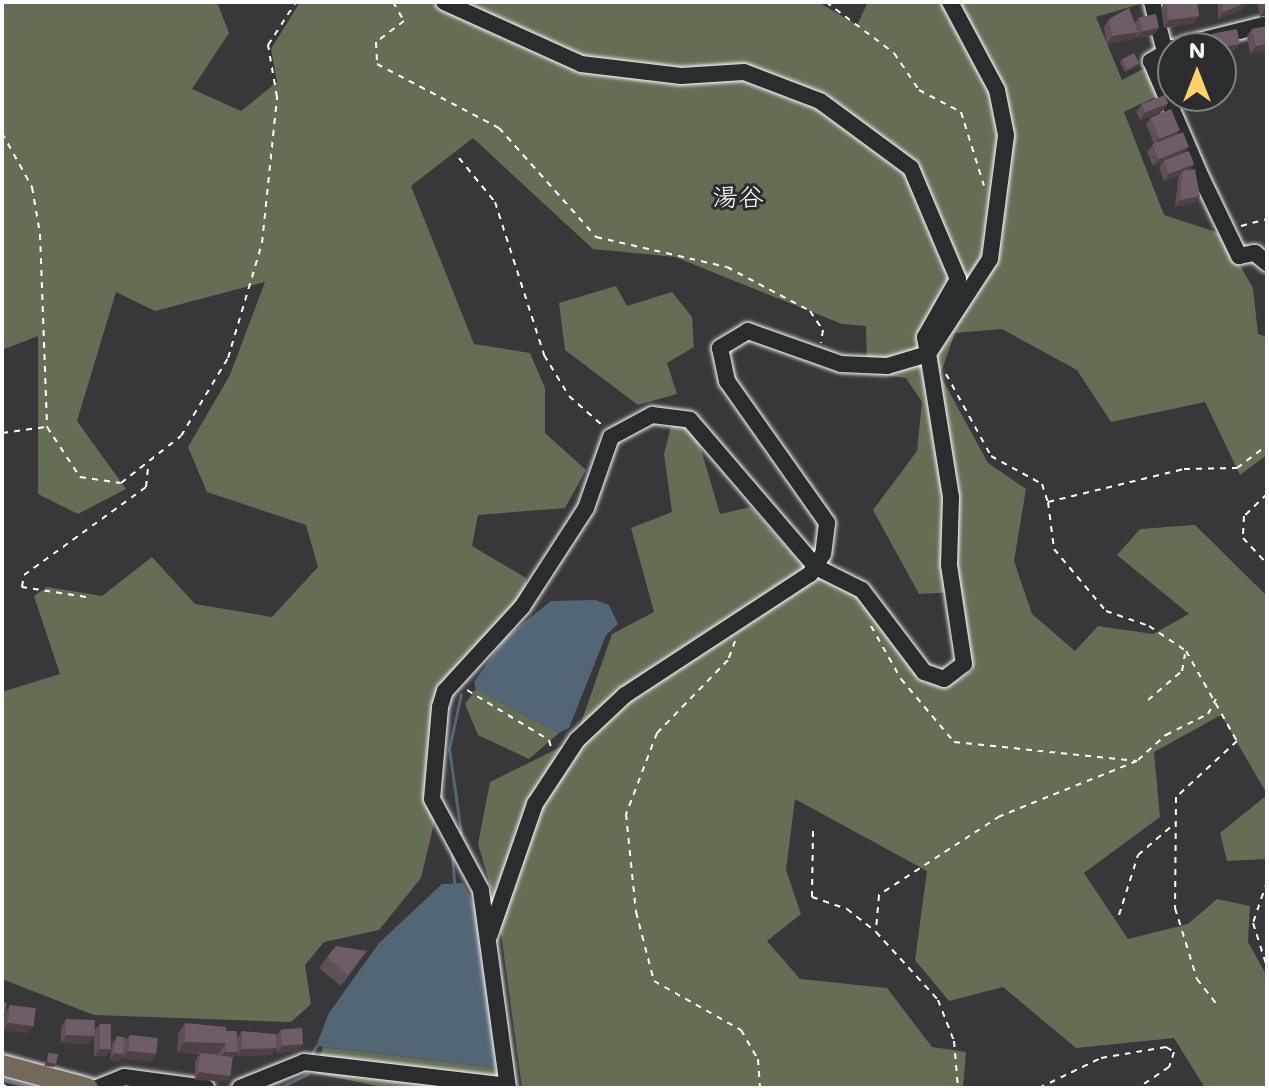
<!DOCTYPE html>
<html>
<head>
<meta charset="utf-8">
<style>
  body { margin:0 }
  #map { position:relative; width:1269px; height:1090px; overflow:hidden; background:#383739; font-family:Mali,"Klee One",sans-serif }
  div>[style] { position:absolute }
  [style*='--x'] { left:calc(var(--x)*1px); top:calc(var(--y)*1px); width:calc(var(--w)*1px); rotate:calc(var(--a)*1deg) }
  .green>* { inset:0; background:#636e55 }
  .water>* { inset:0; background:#536676 }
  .stream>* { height:3px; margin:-1.5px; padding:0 1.5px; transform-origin:1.5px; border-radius:1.5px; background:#536676 }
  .path>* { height:2px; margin-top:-1px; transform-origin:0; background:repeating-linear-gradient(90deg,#fff 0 6px,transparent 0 12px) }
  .roads { filter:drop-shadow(0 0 2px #fff) drop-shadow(0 0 2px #fff) }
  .minor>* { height:16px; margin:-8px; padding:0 8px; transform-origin:8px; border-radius:8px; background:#2a2d2e }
  .major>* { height:20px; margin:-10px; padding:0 10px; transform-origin:10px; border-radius:10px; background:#746a5a }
  .wall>* { inset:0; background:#5f5058 }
  .shaded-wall>* { inset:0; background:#4d4147 }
  .building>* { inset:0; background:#6e5d66; transform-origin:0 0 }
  span { translate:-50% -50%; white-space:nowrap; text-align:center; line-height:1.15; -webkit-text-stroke:6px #2a2d2e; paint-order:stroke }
  .neighbourhood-label { font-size:26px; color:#fff }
  .frame { position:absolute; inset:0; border:4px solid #fff; pointer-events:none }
  .north { position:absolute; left:1157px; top:32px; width:80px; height:80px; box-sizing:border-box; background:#2a2d2e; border:2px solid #7f8182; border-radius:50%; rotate:0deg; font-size:22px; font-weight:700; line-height:32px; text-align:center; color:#fff }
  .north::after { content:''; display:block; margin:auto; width:28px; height:36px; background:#ffd166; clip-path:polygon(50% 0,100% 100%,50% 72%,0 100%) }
</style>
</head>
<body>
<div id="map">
  <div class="green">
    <i style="clip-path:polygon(2px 2px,217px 2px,229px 33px,192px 89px,241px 111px,277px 82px,271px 49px,300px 2px,818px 2px,857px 25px,868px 2px,1147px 2px,1096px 17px,1122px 80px,1147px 67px,1164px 93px,1124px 112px,1164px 215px,1222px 234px,1253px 288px,1258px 334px,1267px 337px,1267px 455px,1240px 475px,1205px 402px,1111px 422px,1077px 370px,1002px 329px,955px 333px,940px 375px,988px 463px,1026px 489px,1014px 561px,1032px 614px,1075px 651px,1098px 626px,1153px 634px,1189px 614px,1117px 555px,1140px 529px,1195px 525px,1267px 596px,1267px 794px,1221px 715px,1154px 752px,1160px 817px,1084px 873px,1128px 939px,1188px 924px,1217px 899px,1250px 906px,1248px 942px,1267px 976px,1267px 1088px,1205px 1088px,1174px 1038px,1076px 1048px,1003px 987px,949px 1001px,915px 960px,927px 871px,795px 799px,786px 870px,801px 914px,767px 941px,800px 979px,887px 988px,932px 1047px,966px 1052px,963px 1088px,522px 1088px,498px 911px,478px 844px,490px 782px,575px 740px,612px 634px,654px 612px,631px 528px,672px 512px,664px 454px,672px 422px,695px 429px,720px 514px,751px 507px,807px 570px,855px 593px,924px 682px,950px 685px,973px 670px,955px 592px,919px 594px,873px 510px,917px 451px,922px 402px,906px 378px,867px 373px,866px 326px,842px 324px,675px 257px,593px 249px,473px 138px,411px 186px,474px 344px,530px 353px,545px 388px,545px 433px,586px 470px,565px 508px,478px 515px,472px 546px,526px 578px,526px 610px,448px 685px,437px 811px,421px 878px,379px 930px,324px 942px,305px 965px,311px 1004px,291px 1022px,94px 1015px,2px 979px,2px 692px,60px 674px,34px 596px,47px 587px,102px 596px,152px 557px,195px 604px,272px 617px,318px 567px,306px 525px,207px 492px,188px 447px,230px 375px,265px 282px,155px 311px,116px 292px,77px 421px,126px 489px,78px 514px,38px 494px,38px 336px,2px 350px)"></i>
    <i style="clip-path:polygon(616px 286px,627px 306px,672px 292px,692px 317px,694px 347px,667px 363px,677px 394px,638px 405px,565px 350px,559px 303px)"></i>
    <i style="clip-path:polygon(476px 689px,559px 733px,529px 759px,478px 735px,465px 704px)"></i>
    <i style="clip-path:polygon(1267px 795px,1267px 859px,1227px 861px,1220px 833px)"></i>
    <i style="clip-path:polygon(323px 1047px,499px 1068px,500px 1081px,488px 1088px,387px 1088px,314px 1073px)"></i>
  </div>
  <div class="water">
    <i style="clip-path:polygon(596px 600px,609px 605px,618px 624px,606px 635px,569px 728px,559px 733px,476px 689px,474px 682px,505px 638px,551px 601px)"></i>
    <i style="clip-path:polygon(463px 883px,476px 908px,499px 1068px,316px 1046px,329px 1013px,379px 943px,442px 884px)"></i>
  </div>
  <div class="stream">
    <i style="--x:461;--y:833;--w:85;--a:-98.1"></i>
    <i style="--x:449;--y:749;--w:56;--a:-77.7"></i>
    <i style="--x:452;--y:853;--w:30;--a:86"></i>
    <i style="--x:312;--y:1054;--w:9;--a:-63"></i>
    <i style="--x:2;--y:1080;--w:29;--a:14"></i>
    <i style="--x:279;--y:1088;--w:32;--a:-26"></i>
  </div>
  <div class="path">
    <i style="--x:393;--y:2;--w:22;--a:60"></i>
    <i style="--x:404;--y:21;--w:35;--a:143"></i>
    <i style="--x:376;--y:42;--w:22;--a:87"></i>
    <i style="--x:377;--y:64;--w:138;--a:27.7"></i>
    <i style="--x:499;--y:128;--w:146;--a:48.3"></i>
    <i style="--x:596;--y:237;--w:134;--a:12.9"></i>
    <i style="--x:727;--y:267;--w:94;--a:27.9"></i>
    <i style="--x:810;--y:311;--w:23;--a:56"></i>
    <i style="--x:823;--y:330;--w:13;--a:99"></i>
    <i style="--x:826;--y:2;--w:85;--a:36.9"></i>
    <i style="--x:894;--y:53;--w:45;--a:56"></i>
    <i style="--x:919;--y:90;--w:47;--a:27.6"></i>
    <i style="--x:961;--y:112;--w:77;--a:72.7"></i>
    <i style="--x:2;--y:133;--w:62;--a:60.9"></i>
    <i style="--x:32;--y:187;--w:48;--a:80.3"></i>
    <i style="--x:40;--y:234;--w:193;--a:87.9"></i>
    <i style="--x:47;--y:427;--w:60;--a:56.6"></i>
    <i style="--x:80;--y:477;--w:41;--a:8.3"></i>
    <i style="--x:121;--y:483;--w:76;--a:-38.1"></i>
    <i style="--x:181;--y:436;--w:91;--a:-58.9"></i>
    <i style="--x:228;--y:358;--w:120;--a:-73.5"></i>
    <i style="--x:262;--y:243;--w:147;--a:-84.1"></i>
    <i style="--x:277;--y:97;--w:53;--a:-99.8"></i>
    <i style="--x:268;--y:45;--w:51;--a:-56.9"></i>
    <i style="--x:459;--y:158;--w:57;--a:50.7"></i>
    <i style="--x:495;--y:202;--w:161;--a:72.2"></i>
    <i style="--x:544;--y:355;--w:48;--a:58.6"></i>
    <i style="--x:569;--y:396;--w:45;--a:41.4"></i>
    <i style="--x:1241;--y:226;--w:27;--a:-15"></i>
    <i style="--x:946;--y:374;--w:94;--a:61.2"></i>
    <i style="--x:991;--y:456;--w:58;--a:28.8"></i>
    <i style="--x:1042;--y:484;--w:19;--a:72"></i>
    <i style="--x:1048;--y:502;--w:140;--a:-13.6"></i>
    <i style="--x:1184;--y:469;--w:53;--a:-1.1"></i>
    <i style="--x:1237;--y:468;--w:38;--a:-37"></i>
    <i style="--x:2;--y:433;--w:44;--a:-7.8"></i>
    <i style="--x:1267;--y:494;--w:32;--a:136"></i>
    <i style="--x:1244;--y:516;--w:22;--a:93"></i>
    <i style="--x:1243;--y:538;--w:35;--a:47"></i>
    <i style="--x:1048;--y:502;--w:47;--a:82.7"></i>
    <i style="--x:1054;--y:549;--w:81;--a:50"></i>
    <i style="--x:1106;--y:611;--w:46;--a:19.2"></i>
    <i style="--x:1149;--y:626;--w:45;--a:34"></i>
    <i style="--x:1186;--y:651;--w:103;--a:60.5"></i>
    <i style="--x:1237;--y:741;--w:83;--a:137.4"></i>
    <i style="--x:1176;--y:797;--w:111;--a:90.5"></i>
    <i style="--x:1175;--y:908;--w:74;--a:72.8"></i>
    <i style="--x:1197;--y:979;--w:34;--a:52"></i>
    <i style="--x:86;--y:597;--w:65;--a:-171.1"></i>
    <i style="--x:22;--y:587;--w:12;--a:-81"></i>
    <i style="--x:24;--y:575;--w:150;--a:-35.8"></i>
    <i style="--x:146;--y:487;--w:19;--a:-84"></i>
    <i style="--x:871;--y:626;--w:61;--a:60.5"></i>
    <i style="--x:901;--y:679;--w:82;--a:49.9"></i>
    <i style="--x:954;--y:742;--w:184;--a:5.9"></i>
    <i style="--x:1137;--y:761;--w:148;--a:158.1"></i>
    <i style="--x:1000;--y:816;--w:145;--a:146.9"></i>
    <i style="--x:879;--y:895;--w:37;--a:95"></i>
    <i style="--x:876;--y:932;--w:92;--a:47.6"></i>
    <i style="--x:938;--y:1000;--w:44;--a:68.7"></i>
    <i style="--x:954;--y:1041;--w:47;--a:85.1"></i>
    <i style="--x:735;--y:641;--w:20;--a:110"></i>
    <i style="--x:728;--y:660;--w:102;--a:134.2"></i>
    <i style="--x:657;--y:733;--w:87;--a:110.9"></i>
    <i style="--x:626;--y:814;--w:99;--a:84.2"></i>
    <i style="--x:636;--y:912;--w:71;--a:75.4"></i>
    <i style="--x:654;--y:981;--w:100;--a:29.4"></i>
    <i style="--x:741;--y:1030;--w:34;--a:60"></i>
    <i style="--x:758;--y:1059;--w:29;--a:86"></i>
    <i style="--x:467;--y:690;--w:96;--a:31.4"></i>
    <i style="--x:549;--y:740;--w:11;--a:75"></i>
    <i style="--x:1148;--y:700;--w:45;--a:-40.5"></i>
    <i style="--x:1182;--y:671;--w:17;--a:-80"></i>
    <i style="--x:1138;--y:760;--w:38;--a:-42"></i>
    <i style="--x:1166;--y:735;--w:47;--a:-26.6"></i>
    <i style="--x:1208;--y:714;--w:17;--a:-62"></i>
    <i style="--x:813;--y:831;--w:66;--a:90.9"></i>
    <i style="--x:812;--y:897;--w:37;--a:19"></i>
    <i style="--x:847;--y:909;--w:36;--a:38"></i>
    <i style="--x:1267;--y:882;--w:43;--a:108.9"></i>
    <i style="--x:1253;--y:923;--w:46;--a:72.3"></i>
    <i style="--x:1119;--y:915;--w:63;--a:-72.4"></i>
    <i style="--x:1138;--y:855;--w:48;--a:-40.7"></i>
    <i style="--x:2;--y:1084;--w:8;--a:30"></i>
    <i style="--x:1039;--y:1088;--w:69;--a:-25.8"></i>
    <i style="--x:1101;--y:1058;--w:66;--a:-9.6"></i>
    <i style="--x:1166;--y:1047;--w:9;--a:32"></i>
    <i style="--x:1174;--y:1052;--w:16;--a:108"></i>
    <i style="--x:1169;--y:1067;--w:37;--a:146"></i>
  </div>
  <div class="roads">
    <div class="minor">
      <i style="--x:444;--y:2;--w:150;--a:24.3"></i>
      <i style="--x:581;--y:64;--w:101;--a:6.8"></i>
      <i style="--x:681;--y:76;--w:63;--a:-3.6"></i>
      <i style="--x:744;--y:72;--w:81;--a:20.9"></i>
      <i style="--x:820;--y:101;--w:113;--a:36.4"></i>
      <i style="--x:911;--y:168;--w:121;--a:67.1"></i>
      <i style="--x:958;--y:279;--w:67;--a:119.6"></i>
      <i style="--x:925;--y:337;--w:17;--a:80"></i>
      <i style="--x:928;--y:354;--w:43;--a:163.7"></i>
      <i style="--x:887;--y:366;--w:46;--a:-177.5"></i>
      <i style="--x:841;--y:364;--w:99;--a:-160.5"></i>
      <i style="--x:748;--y:331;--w:33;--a:149"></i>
      <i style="--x:720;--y:348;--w:34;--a:78"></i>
      <i style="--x:727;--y:381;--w:174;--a:54.8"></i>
      <i style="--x:827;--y:523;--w:31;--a:97"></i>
      <i style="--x:823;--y:554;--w:24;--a:123"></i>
      <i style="--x:810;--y:574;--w:221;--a:146.8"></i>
      <i style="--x:625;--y:695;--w:66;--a:136.8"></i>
      <i style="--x:577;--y:740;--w:77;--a:123.3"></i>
      <i style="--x:535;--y:804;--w:138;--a:109.1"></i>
      <i style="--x:1152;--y:2;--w:52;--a:75.4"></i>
      <i style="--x:1183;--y:45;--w:87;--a:-14"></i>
      <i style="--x:1173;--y:48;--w:26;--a:149"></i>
      <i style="--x:1151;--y:61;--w:126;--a:66.7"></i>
      <i style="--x:1201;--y:177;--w:88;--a:64.3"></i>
      <i style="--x:1239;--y:256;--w:16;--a:-11"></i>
      <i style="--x:1255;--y:253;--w:16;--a:40"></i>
      <i style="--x:97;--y:1088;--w:29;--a:-22"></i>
      <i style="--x:124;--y:1077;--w:83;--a:7.6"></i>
      <i style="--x:240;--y:1088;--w:69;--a:-22.1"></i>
      <i style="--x:304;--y:1062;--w:205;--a:6.7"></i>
      <i style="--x:508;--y:1088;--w:200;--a:-97.8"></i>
      <i style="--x:481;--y:890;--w:103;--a:-118.3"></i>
      <i style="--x:432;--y:799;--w:92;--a:-85"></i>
      <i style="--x:440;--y:707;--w:17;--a:-73"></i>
      <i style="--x:445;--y:691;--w:114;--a:-47.5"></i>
      <i style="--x:522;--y:607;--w:118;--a:-57.1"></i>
      <i style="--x:586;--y:508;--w:75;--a:-70.6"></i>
      <i style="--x:611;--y:437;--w:47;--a:-28.2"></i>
      <i style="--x:652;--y:415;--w:38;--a:7"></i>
      <i style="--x:690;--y:420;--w:194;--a:49.4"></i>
      <i style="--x:816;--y:567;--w:51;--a:26.6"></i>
      <i style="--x:862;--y:590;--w:103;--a:52.9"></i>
      <i style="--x:924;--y:672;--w:21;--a:19"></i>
      <i style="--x:944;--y:679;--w:25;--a:-37"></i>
      <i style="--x:964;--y:664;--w:100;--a:-98.6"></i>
      <i style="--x:949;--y:565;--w:68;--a:-88.3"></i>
      <i style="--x:951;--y:497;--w:145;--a:-99.1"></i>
      <i style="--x:928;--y:354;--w:113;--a:-56.9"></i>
      <i style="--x:990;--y:259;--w:125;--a:-82.6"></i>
      <i style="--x:1006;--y:135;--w:46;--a:-101.3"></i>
      <i style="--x:997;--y:90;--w:100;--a:-118.1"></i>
    </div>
    <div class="major">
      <i style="--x:2;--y:1065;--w:89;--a:15"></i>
    </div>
  </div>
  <div class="wall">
    <i style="clip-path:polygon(1165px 2px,1197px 2px,1199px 16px,1194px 23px,1164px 28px,1161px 8px)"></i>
    <i style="clip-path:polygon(1218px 2px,1247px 2px,1242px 10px,1218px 19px)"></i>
    <i style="clip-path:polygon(1257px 2px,1267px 2px,1267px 15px,1260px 17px)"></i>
    <i style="clip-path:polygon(1139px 17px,1159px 28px,1153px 35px,1136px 38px,1136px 35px,1133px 39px,1107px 44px,1104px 27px,1109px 19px,1135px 23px)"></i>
    <i style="clip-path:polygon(1252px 29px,1267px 51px,1250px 54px,1247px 36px)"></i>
    <i style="clip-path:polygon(1212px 34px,1234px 51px,1221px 54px,1221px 48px,1208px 48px,1206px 41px)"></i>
    <i style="clip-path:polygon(1122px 59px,1139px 63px,1136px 66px,1125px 72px,1120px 63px)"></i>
    <i style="clip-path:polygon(1168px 103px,1163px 111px,1140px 120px,1136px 112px,1142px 104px)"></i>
    <i style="clip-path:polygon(1151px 117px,1180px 130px,1176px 135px,1185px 152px,1194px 164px,1190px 170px,1195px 203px,1175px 207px,1178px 179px,1180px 175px,1164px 181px,1159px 168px,1162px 163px,1153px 166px,1147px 152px,1154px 144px,1146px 124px)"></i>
    <i style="clip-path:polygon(327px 957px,359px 962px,341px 986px,319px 968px)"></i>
    <i style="clip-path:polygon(10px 1005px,34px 1026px,28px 1033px,3px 1030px,5px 1013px)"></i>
    <i style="clip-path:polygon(66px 1019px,89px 1044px,61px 1043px,61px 1027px)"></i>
    <i style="clip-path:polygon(185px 1023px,237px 1038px,242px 1031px,276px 1036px,281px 1030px,303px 1044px,298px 1051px,277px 1053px,276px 1047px,271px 1055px,237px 1056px,237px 1052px,233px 1058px,227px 1081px,195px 1080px,195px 1061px,200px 1054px,177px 1053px,178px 1034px)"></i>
    <i style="clip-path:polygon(100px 1024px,111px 1049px,106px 1056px,94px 1056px,94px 1031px)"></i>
    <i style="clip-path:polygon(130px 1035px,151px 1062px,123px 1058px,123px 1056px,119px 1062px,110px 1060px,112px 1044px,117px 1036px,126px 1040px)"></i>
  </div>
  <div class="shaded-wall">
    <i style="clip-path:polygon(1247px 2px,1242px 10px,1218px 19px,1223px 12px)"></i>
    <i style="clip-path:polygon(1265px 9px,1267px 9px,1267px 15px,1260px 17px)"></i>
    <i style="clip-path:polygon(1199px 16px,1194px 23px,1164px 28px,1169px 20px)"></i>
    <i style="clip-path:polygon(1159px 28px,1153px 35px,1136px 38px,1142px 31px)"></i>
    <i style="clip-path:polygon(1138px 32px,1133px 39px,1107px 44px,1112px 36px)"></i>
    <i style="clip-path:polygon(1240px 44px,1234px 51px,1221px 54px,1221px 48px,1217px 48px)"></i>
    <i style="clip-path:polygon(1267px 44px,1267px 51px,1250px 54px,1256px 46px)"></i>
    <i style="clip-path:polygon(1168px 103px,1163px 111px,1140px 120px,1145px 113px)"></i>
    <i style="clip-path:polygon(1180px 130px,1175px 137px,1154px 145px,1159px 138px)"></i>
    <i style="clip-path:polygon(1189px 147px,1184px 154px,1164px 161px,1162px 163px,1153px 166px,1158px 159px)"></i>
    <i style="clip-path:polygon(1194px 164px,1189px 172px,1183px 171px,1180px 175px,1164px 181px,1169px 174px)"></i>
    <i style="clip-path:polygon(1200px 196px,1195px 203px,1175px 207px,1180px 200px)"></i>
    <i style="clip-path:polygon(8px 1023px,34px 1026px,28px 1033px,3px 1030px)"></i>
    <i style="clip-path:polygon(66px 1035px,94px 1036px,89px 1044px,61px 1043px)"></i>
    <i style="clip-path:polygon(185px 1042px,226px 1043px,218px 1054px,177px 1053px)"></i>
    <i style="clip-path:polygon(303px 1044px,298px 1051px,277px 1053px,282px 1046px)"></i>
    <i style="clip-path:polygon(276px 1048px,271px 1055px,237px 1056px,242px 1049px)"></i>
    <i style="clip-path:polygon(99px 1049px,111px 1049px,106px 1056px,94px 1056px)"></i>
    <i style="clip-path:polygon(128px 1051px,156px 1054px,151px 1062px,123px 1058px)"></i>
    <i style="clip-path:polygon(225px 1052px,237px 1052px,232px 1059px,220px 1059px)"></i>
    <i style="clip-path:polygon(115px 1053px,124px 1054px,119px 1062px,110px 1060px)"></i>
    <i style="clip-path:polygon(47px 1062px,56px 1064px,54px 1067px,44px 1066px)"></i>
    <i style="clip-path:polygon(200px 1072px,232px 1074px,227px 1081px,195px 1080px)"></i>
  </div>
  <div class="building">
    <i style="clip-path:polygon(1166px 2px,1197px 2px,1199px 16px,1169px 20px)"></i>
    <i style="clip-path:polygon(1223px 2px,1247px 2px,1223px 12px)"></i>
    <i style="clip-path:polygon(1129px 8px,1138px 32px,1112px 36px,1109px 19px)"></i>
    <i style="left:1156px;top:14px;width:14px;height:17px;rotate:78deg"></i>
    <i style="clip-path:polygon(1267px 26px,1267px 44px,1256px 46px,1252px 29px)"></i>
    <i style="left:1237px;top:29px;width:15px;height:25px;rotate:79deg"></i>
    <i style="clip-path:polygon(1200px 37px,1205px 48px,1185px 48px,1183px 44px)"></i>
    <i style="left:1134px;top:53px;width:11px;height:13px;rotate:63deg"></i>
    <i style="left:1165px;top:95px;width:9px;height:25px;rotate:69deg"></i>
    <i style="left:1171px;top:109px;width:23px;height:22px;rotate:67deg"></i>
    <i style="left:1183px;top:132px;width:16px;height:33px;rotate:68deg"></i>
    <i style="left:1189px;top:151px;width:14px;height:27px;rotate:69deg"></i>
    <i style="clip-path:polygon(1195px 169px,1200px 196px,1180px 200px,1183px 171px)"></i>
    <i style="clip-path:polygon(336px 946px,367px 951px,348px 975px,327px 957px)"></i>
    <i style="clip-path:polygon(2px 1002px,7px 1003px,4px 1017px,2px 1017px)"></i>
    <i style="left:10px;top:1005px;width:26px;height:18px;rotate:7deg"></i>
    <i style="left:66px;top:1019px;width:29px;height:16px;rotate:2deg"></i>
    <i style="clip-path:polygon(185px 1023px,226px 1027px,226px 1043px,185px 1042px)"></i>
    <i style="left:100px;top:1024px;width:11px;height:25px"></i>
    <i style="left:302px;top:1028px;width:16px;height:21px;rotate:86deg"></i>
    <i style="left:226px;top:1031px;width:11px;height:21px"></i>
    <i style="clip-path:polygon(242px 1031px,276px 1034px,276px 1048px,242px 1049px)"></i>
    <i style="left:130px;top:1035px;width:28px;height:16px;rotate:6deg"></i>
    <i style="left:117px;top:1036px;width:9px;height:17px;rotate:13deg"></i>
    <i style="clip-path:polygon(48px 1053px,58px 1054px,56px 1064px,47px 1062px)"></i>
    <i style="left:200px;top:1053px;width:33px;height:19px;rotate:7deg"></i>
  </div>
  <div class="neighbourhood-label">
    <span style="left:738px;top:197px">湯谷</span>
  </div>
  <div class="frame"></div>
  <div class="north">N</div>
</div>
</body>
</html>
